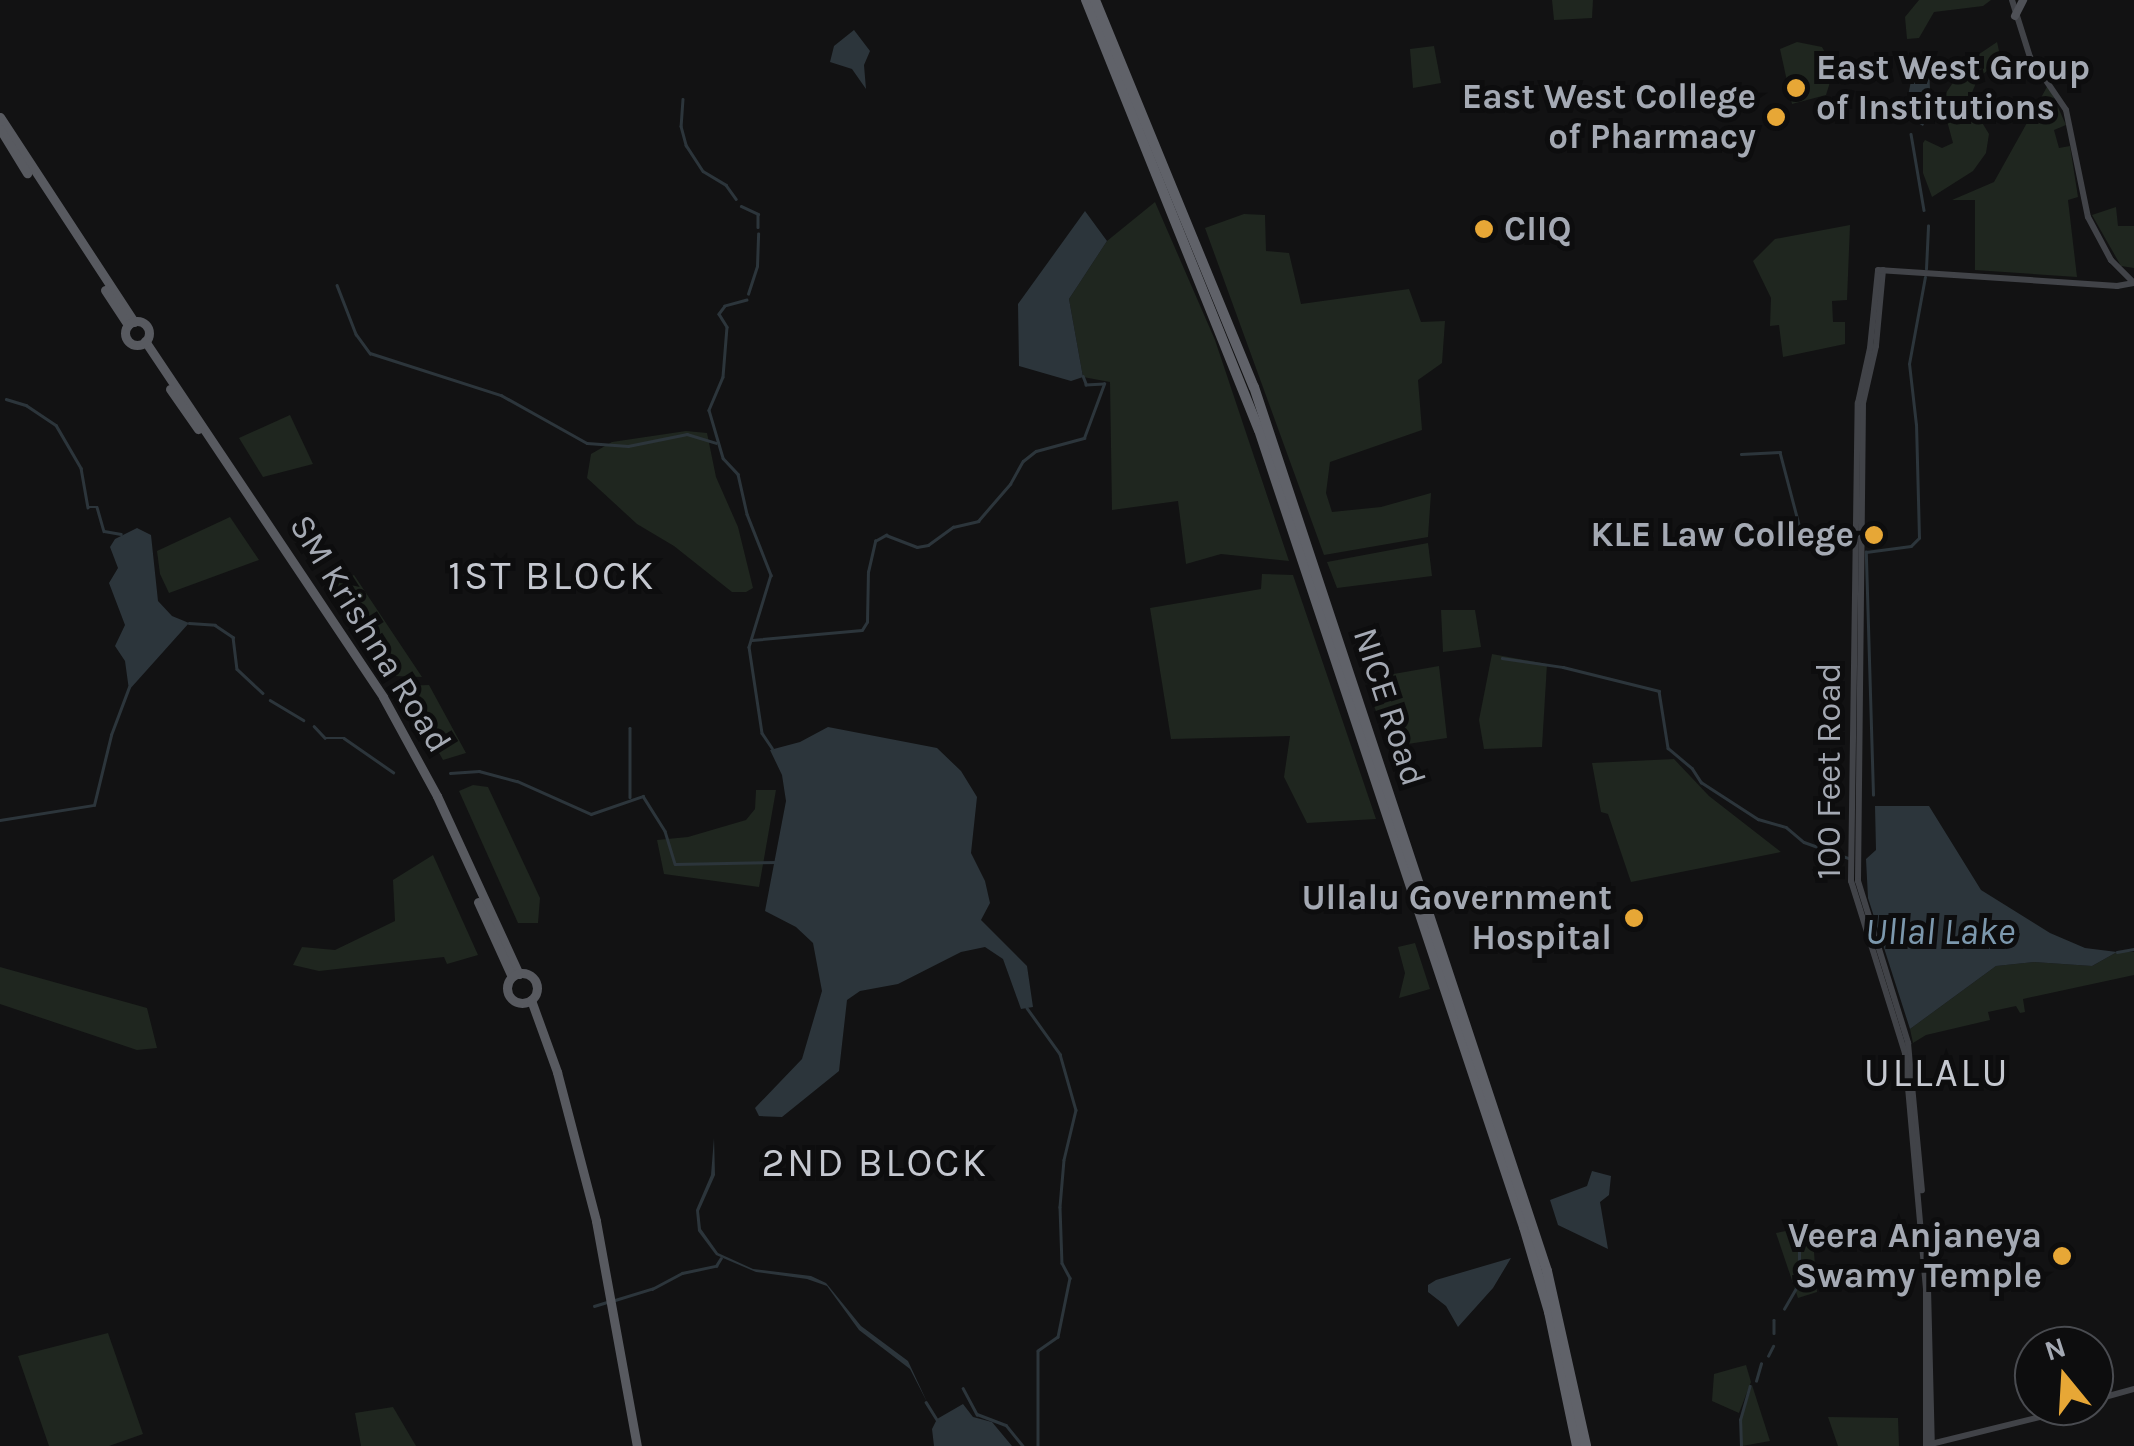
<!DOCTYPE html>
<html>
<head>
<meta charset="utf-8">
<style>
  body { margin:0 }
  #map { position:relative; width:2134px; height:1446px; overflow:hidden; background:#121213; font-family:Karla,sans-serif }
  div>[style] { position:absolute }
  [style*='--x'] { left:calc(var(--x)*1px); top:calc(var(--y)*1px); width:calc(var(--w)*1px); rotate:calc(var(--a)*1deg) }
  .green>* { inset:0; background:#1f261f }
  .water>* { inset:0; background:#2c353b }
  .stream>* { height:2.5px; margin:-1.25px; padding:0 1.25px; transform-origin:1.25px; border-radius:1.25px; background:#2c353b }
  .secondary>* { height:6px; margin:-3px; padding:0 3px; transform-origin:3px; border-radius:3px; background:#414348 }
  .primary>* { height:8px; margin:-4px; padding:0 4px; transform-origin:4px; border-radius:4px; background:#4f5157 }
  .trunk>* { height:9px; margin:-4.5px; padding:0 4.5px; transform-origin:4.5px; border-radius:4.5px; background:#585a60 }
  .trunk>.ring { margin:-4.5px; padding:0; box-sizing:content-box; background:none; border:9px solid #585a60; border-radius:50% }
  .motorway>* { height:10px; margin:-5px; padding:0 5px; transform-origin:5px; border-radius:5px; background:#606269 }
  .dots>* { width:28px; height:28px; translate:-50% -50%; box-sizing:border-box; border:5px solid #0d0d0e; border-radius:50% }
  span { translate:-50% -50%; white-space:nowrap; text-align:center; line-height:1.15; -webkit-text-stroke:10px #0d0d0e; paint-order:stroke }
  .poi-label { font-size:35px; color:#a4a9b3; font-weight:700 }
  .left { translate:0 -50%; text-align:left }
  .right { translate:-100% -50%; text-align:right }
  .street-label { font-size:35px; color:#a4a9b3 }
  .water-label { font-size:38px; color:#7c98ad; font-style:italic }
  .quarter-label { font-size:40px; color:#c5c8d0; letter-spacing:2.5px }
  .north { position:absolute; left:2014px; top:1326px; width:100px; height:100px; box-sizing:border-box; background:#0d0d0e; border:2px solid #494b50; border-radius:50%; rotate:342deg; font-size:28px; font-weight:700; line-height:40px; text-align:center; color:#a4a9b3 }
  .north::after { content:''; display:block; margin:auto; width:35px; height:45px; background:#e7a736; clip-path:polygon(50% 0,100% 100%,50% 72%,0 100%) }
</style>
</head>
<body>
<div id="map">
  <div class="green">
    <i style="clip-path:polygon(1552px 0,1593px 0,1592px 18px,1554px 20px)"></i>
    <i style="clip-path:polygon(1919px 0,1991px 0,1983px 6px,1934px 12px,1919px 38px,1907px 39px,1905px 17px)"></i>
    <i style="clip-path:polygon(1797px 42px,1822px 47px,1831px 63px,1831px 79px,1826px 95px,1792px 104px,1780px 49px)"></i>
    <i style="clip-path:polygon(1997px 42px,2001px 60px,1978px 78px,1971px 95px,1972px 106px,1989px 134px,1986px 153px,1973px 171px,1932px 197px,1923px 173px,1923px 143px,1925px 140px,1942px 148px,1953px 143px,1943px 106px,1946px 93px,1966px 63px)"></i>
    <i style="clip-path:polygon(1434px 46px,1441px 83px,1413px 88px,1410px 49px)"></i>
    <i style="clip-path:polygon(2048px 85px,2066px 125px,2054px 130px,2059px 148px,2070px 146px,2078px 197px,2068px 200px,2077px 277px,1975px 270px,1975px 200px,1952px 200px,1994px 182px)"></i>
    <i style="clip-path:polygon(1155px 202px,1215px 340px,1289px 561px,1221px 554px,1186px 564px,1178px 501px,1112px 510px,1110px 382px,1083px 377px,1069px 299px,1107px 241px)"></i>
    <i style="clip-path:polygon(2116px 207px,2118px 226px,2134px 226px,2134px 268px,2121px 266px,2092px 215px)"></i>
    <i style="clip-path:polygon(1244px 214px,1265px 215px,1266px 251px,1289px 253px,1301px 304px,1409px 289px,1421px 322px,1445px 321px,1442px 363px,1418px 380px,1422px 430px,1330px 462px,1326px 493px,1332px 512px,1381px 507px,1431px 493px,1428px 537px,1324px 555px,1205px 228px)"></i>
    <i style="clip-path:polygon(1850px 225px,1847px 300px,1832px 301px,1833px 322px,1845px 322px,1845px 344px,1783px 357px,1779px 325px,1770px 326px,1771px 298px,1753px 261px,1775px 239px)"></i>
    <i style="clip-path:polygon(290px 415px,313px 464px,263px 477px,239px 438px)"></i>
    <i style="clip-path:polygon(686px 431px,707px 433px,716px 477px,738px 527px,753px 588px,746px 592px,732px 592px,674px 546px,637px 524px,587px 478px,591px 454px,612px 442px)"></i>
    <i style="clip-path:polygon(230px 517px,259px 560px,169px 593px,160px 574px,157px 551px)"></i>
    <i style="clip-path:polygon(1428px 543px,1432px 576px,1337px 588px,1327px 562px)"></i>
    <i style="clip-path:polygon(1262px 574px,1293px 575px,1376px 819px,1307px 823px,1284px 777px,1290px 736px,1171px 739px,1150px 608px,1261px 589px)"></i>
    <i style="clip-path:polygon(354px 575px,422px 677px,394px 676px,334px 584px)"></i>
    <i style="clip-path:polygon(1441px 610px,1475px 610px,1481px 647px,1443px 652px)"></i>
    <i style="clip-path:polygon(1492px 654px,1547px 664px,1542px 747px,1484px 749px,1479px 720px)"></i>
    <i style="clip-path:polygon(1439px 666px,1447px 738px,1388px 747px,1365px 679px)"></i>
    <i style="clip-path:polygon(429px 685px,466px 753px,443px 760px,401px 686px)"></i>
    <i style="clip-path:polygon(1674px 759px,1709px 796px,1781px 852px,1631px 882px,1608px 814px,1601px 812px,1592px 763px)"></i>
    <i style="clip-path:polygon(473px 785px,488px 787px,540px 898px,538px 923px,518px 923px,459px 791px)"></i>
    <i style="clip-path:polygon(756px 790px,776px 790px,759px 887px,664px 874px,657px 840px,688px 837px,746px 820px,755px 809px)"></i>
    <i style="clip-path:polygon(433px 855px,478px 955px,447px 964px,444px 957px,319px 971px,293px 965px,302px 947px,335px 950px,395px 921px,393px 880px)"></i>
    <i style="clip-path:polygon(1415px 943px,1430px 989px,1399px 998px,1405px 973px,1398px 947px)"></i>
    <i style="clip-path:polygon(2117px 952px,2134px 952px,2134px 975px,2023px 999px,2025px 1012px,2020px 1013px,2016px 1006px,1988px 1012px,1990px 1020px,1926px 1035px,1913px 1043px,1910px 1029px,1996px 966px,2034px 962px,2092px 966px)"></i>
    <i style="clip-path:polygon(0 967px,147px 1008px,157px 1048px,137px 1050px,0 1004px)"></i>
    <i style="clip-path:polygon(1812px 1226px,1817px 1292px,1798px 1298px,1776px 1233px)"></i>
    <i style="clip-path:polygon(108px 1333px,143px 1434px,109px 1446px,49px 1446px,18px 1356px)"></i>
    <i style="clip-path:polygon(1746px 1365px,1751px 1382px,1739px 1413px,1712px 1401px,1714px 1374px)"></i>
    <i style="clip-path:polygon(1752px 1385px,1770px 1441px,1742px 1446px,1741px 1420px)"></i>
    <i style="clip-path:polygon(393px 1407px,416px 1446px,361px 1446px,355px 1413px)"></i>
    <i style="clip-path:polygon(1828px 1417px,1898px 1418px,1899px 1446px,1838px 1446px)"></i>
  </div>
  <div class="water">
    <i style="clip-path:polygon(854px 30px,870px 51px,864px 65px,866px 89px,852px 69px,830px 62px,834px 46px)"></i>
    <i style="clip-path:polygon(1916px 56px,1926px 58px,1929px 68px,1931px 110px,1923px 126px,1911px 119px,1907px 101px)"></i>
    <i style="clip-path:polygon(1085px 211px,1107px 241px,1069px 299px,1083px 377px,1071px 381px,1019px 366px,1018px 304px)"></i>
    <i style="clip-path:polygon(137px 528px,151px 535px,158px 601px,172px 616px,189px 623px,129px 690px,125px 661px,115px 646px,125px 625px,109px 583px,118px 568px,110px 547px,115px 539px)"></i>
    <i style="clip-path:polygon(828px 727px,937px 748px,961px 771px,977px 797px,971px 853px,985px 881px,990px 903px,981px 920px,1027px 966px,1033px 1007px,1021px 1009px,1003px 959px,985px 947px,961px 952px,898px 984px,860px 991px,847px 1000px,839px 1071px,782px 1117px,759px 1116px,755px 1108px,802px 1059px,822px 991px,813px 943px,796px 927px,765px 911px,786px 801px,782px 775px,770px 750px,800px 742px)"></i>
    <i style="clip-path:polygon(1875px 806px,1929px 806px,1981px 890px,2050px 933px,2085px 948px,2117px 952px,2092px 966px,2034px 962px,1996px 966px,1910px 1029px,1868px 898px,1866px 859px,1876px 850px)"></i>
    <i style="clip-path:polygon(714px 1138px,715px 1175px,699px 1211px,701px 1229px,718px 1253px,753px 1269px,811px 1276px,826px 1283px,861px 1326px,908px 1361px,927px 1402px,910px 1369px,859px 1330px,827px 1286px,807px 1279px,756px 1272px,716px 1255px,698px 1231px,696px 1210px,711px 1175px)"></i>
    <i style="clip-path:polygon(1592px 1171px,1611px 1176px,1609px 1195px,1600px 1202px,1608px 1249px,1558px 1225px,1550px 1200px,1587px 1186px)"></i>
    <i style="clip-path:polygon(1511px 1258px,1493px 1288px,1458px 1327px,1446px 1306px,1428px 1292px,1428px 1285px,1436px 1280px)"></i>
    <i style="clip-path:polygon(963px 1404px,973px 1417px,992px 1422px,1012px 1446px,934px 1446px,932px 1429px,937px 1419px)"></i>
  </div>
  <div class="stream">
    <i style="--x:683;--y:99;--w:27;--a:94"></i>
    <i style="--x:681;--y:126;--w:20;--a:75"></i>
    <i style="--x:686;--y:145;--w:31;--a:57"></i>
    <i style="--x:703;--y:171;--w:27;--a:31"></i>
    <i style="--x:726;--y:185;--w:17;--a:54"></i>
    <i style="--x:1911;--y:134;--w:77;--a:80.3"></i>
    <i style="--x:741;--y:206;--w:19;--a:25"></i>
    <i style="--x:758;--y:214;--w:13;--a:90"></i>
    <i style="--x:1926;--y:269;--w:43;--a:-87.3"></i>
    <i style="--x:337;--y:285;--w:53;--a:68.8"></i>
    <i style="--x:356;--y:334;--w:24;--a:54"></i>
    <i style="--x:370;--y:353;--w:138;--a:17.8"></i>
    <i style="--x:501;--y:395;--w:98;--a:29.2"></i>
    <i style="--x:587;--y:443;--w:41;--a:4.2"></i>
    <i style="--x:628;--y:446;--w:60;--a:-11.5"></i>
    <i style="--x:687;--y:434;--w:30;--a:17"></i>
    <i style="--x:748;--y:294;--w:29;--a:-72"></i>
    <i style="--x:757;--y:266;--w:32;--a:-88"></i>
    <i style="--x:747;--y:300;--w:23;--a:165"></i>
    <i style="--x:725;--y:306;--w:10;--a:127"></i>
    <i style="--x:719;--y:314;--w:15;--a:58"></i>
    <i style="--x:727;--y:327;--w:50;--a:94.6"></i>
    <i style="--x:723;--y:377;--w:36;--a:113"></i>
    <i style="--x:709;--y:410;--w:50;--a:73.7"></i>
    <i style="--x:723;--y:458;--w:22;--a:47"></i>
    <i style="--x:738;--y:474;--w:41;--a:77.3"></i>
    <i style="--x:747;--y:514;--w:66;--a:68.5"></i>
    <i style="--x:771;--y:575;--w:75;--a:107"></i>
    <i style="--x:749;--y:647;--w:87;--a:81.4"></i>
    <i style="--x:762;--y:733;--w:18;--a:56"></i>
    <i style="--x:6;--y:399;--w:21;--a:17"></i>
    <i style="--x:26;--y:405;--w:36;--a:34"></i>
    <i style="--x:56;--y:425;--w:50;--a:59.8"></i>
    <i style="--x:81;--y:468;--w:40;--a:80"></i>
    <i style="--x:88;--y:507;--w:9;--a:0"></i>
    <i style="--x:97;--y:507;--w:25;--a:74"></i>
    <i style="--x:104;--y:531;--w:17;--a:10"></i>
    <i style="--x:1741;--y:454;--w:39;--a:-3"></i>
    <i style="--x:1780;--y:452;--w:83;--a:75.3"></i>
    <i style="--x:1801;--y:532;--w:33;--a:-5"></i>
    <i style="--x:1834;--y:529;--w:28;--a:41"></i>
    <i style="--x:189;--y:623;--w:26;--a:4"></i>
    <i style="--x:215;--y:625;--w:22;--a:34"></i>
    <i style="--x:233;--y:637;--w:32;--a:83"></i>
    <i style="--x:237;--y:669;--w:35;--a:43"></i>
    <i style="--x:752;--y:640;--w:110;--a:-5.2"></i>
    <i style="--x:862;--y:630;--w:9;--a:-58"></i>
    <i style="--x:867;--y:622;--w:50;--a:-88.9"></i>
    <i style="--x:868;--y:572;--w:32;--a:-77"></i>
    <i style="--x:875;--y:541;--w:13;--a:-29"></i>
    <i style="--x:886;--y:535;--w:33;--a:21"></i>
    <i style="--x:917;--y:547;--w:11;--a:-10"></i>
    <i style="--x:928;--y:545;--w:31;--a:-36"></i>
    <i style="--x:953;--y:527;--w:26;--a:-13"></i>
    <i style="--x:978;--y:521;--w:49;--a:-49.1"></i>
    <i style="--x:1010;--y:484;--w:26;--a:-61"></i>
    <i style="--x:1023;--y:461;--w:16;--a:-38"></i>
    <i style="--x:1036;--y:451;--w:50;--a:-15.2"></i>
    <i style="--x:1084;--y:438;--w:58;--a:-69.7"></i>
    <i style="--x:1104;--y:384;--w:18;--a:177"></i>
    <i style="--x:1086;--y:385;--w:9;--a:-111"></i>
    <i style="--x:1502;--y:658;--w:62;--a:8.4"></i>
    <i style="--x:1563;--y:667;--w:99;--a:14"></i>
    <i style="--x:1659;--y:691;--w:58;--a:81"></i>
    <i style="--x:1668;--y:748;--w:31;--a:40"></i>
    <i style="--x:1692;--y:768;--w:17;--a:57"></i>
    <i style="--x:1701;--y:782;--w:68;--a:33"></i>
    <i style="--x:1758;--y:819;--w:29;--a:16"></i>
    <i style="--x:1786;--y:827;--w:23;--a:40"></i>
    <i style="--x:1804;--y:842;--w:50;--a:19.9"></i>
    <i style="--x:270;--y:700;--w:39;--a:31"></i>
    <i style="--x:314;--y:726;--w:16;--a:47"></i>
    <i style="--x:325;--y:738;--w:19;--a:0"></i>
    <i style="--x:344;--y:738;--w:60;--a:34.8"></i>
    <i style="--x:630;--y:728;--w:69;--a:90"></i>
    <i style="--x:450;--y:773;--w:29;--a:-4"></i>
    <i style="--x:479;--y:771;--w:39;--a:15"></i>
    <i style="--x:517;--y:781;--w:81;--a:24"></i>
    <i style="--x:591;--y:814;--w:55;--a:-19.1"></i>
    <i style="--x:643;--y:796;--w:41;--a:57.8"></i>
    <i style="--x:665;--y:831;--w:34;--a:73"></i>
    <i style="--x:675;--y:864;--w:102;--a:-1.1"></i>
    <i style="--x:1873;--y:795;--w:243;--a:-91.7"></i>
    <i style="--x:1866;--y:552;--w:45;--a:-7.6"></i>
    <i style="--x:1911;--y:546;--w:11;--a:-45"></i>
    <i style="--x:1919;--y:538;--w:113;--a:-91.5"></i>
    <i style="--x:1916;--y:425;--w:61;--a:-96.5"></i>
    <i style="--x:1909;--y:364;--w:88;--a:-79.6"></i>
    <i style="--x:0;--y:820;--w:95;--a:-9.1"></i>
    <i style="--x:94;--y:805;--w:72;--a:-76.3"></i>
    <i style="--x:111;--y:735;--w:51;--a:-69.4"></i>
    <i style="--x:2117;--y:952;--w:17;--a:-10"></i>
    <i style="--x:1027;--y:1008;--w:57;--a:54.3"></i>
    <i style="--x:1060;--y:1054;--w:58;--a:74.1"></i>
    <i style="--x:1076;--y:1110;--w:51;--a:103.5"></i>
    <i style="--x:1064;--y:1160;--w:47;--a:94.9"></i>
    <i style="--x:1060;--y:1207;--w:56;--a:88"></i>
    <i style="--x:1062;--y:1263;--w:17;--a:62"></i>
    <i style="--x:1070;--y:1278;--w:60;--a:101.5"></i>
    <i style="--x:1058;--y:1337;--w:24;--a:145"></i>
    <i style="--x:1038;--y:1351;--w:95;--a:90"></i>
    <i style="--x:615;--y:1300;--w:39;--a:-17"></i>
    <i style="--x:652;--y:1289;--w:34;--a:-28"></i>
    <i style="--x:682;--y:1273;--w:35;--a:-12"></i>
    <i style="--x:716;--y:1266;--w:9;--a:-58"></i>
    <i style="--x:594;--y:1306;--w:14;--a:-17"></i>
    <i style="--x:1784;--y:1309;--w:30;--a:-60"></i>
    <i style="--x:1799;--y:1283;--w:51;--a:-90"></i>
    <i style="--x:1774;--y:1320;--w:13;--a:90"></i>
    <i style="--x:1768;--y:1356;--w:11;--a:-63"></i>
    <i style="--x:1756;--y:1381;--w:18;--a:-74"></i>
    <i style="--x:963;--y:1388;--w:30;--a:62"></i>
    <i style="--x:977;--y:1414;--w:31;--a:21"></i>
    <i style="--x:1006;--y:1425;--w:27;--a:51"></i>
    <i style="--x:926;--y:1402;--w:22;--a:58"></i>
    <i style="--x:1741;--y:1446;--w:26;--a:-92"></i>
    <i style="--x:1740;--y:1420;--w:35;--a:-74"></i>
  </div>
  <div class="secondary">
    <i style="--x:2012;--y:0;--w:60;--a:72.5"></i>
    <i style="--x:2030;--y:57;--w:64;--a:55.8"></i>
    <i style="--x:2066;--y:110;--w:109;--a:78.4"></i>
    <i style="--x:2088;--y:217;--w:49;--a:61.9"></i>
    <i style="--x:2111;--y:260;--w:31;--a:45"></i>
    <i style="--x:1883;--y:270;--w:76;--a:95.3"></i>
    <i style="--x:1876;--y:346;--w:58;--a:102.8"></i>
    <i style="--x:1863;--y:403;--w:478;--a:90.6"></i>
    <i style="--x:1858;--y:881;--w:170;--a:72.8"></i>
    <i style="--x:1908;--y:1043;--w:148;--a:84.6"></i>
    <i style="--x:1927;--y:1247;--w:199;--a:88.6"></i>
    <i style="--x:2094;--y:1400;--w:41;--a:-15.4"></i>
    <i style="--x:1931;--y:1444;--w:159;--a:-13.9"></i>
    <i style="--x:1926;--y:1446;--w:157;--a:-90"></i>
    <i style="--x:1926;--y:1289;--w:237;--a:-95.1"></i>
    <i style="--x:1905;--y:1053;--w:180;--a:-107.4"></i>
    <i style="--x:1851;--y:881;--w:478;--a:-89.2"></i>
    <i style="--x:1858;--y:403;--w:56;--a:-77.7"></i>
    <i style="--x:1870;--y:348;--w:78;--a:-84.1"></i>
    <i style="--x:1878;--y:270;--w:240;--a:3.8"></i>
    <i style="--x:2117;--y:286;--w:17;--a:-10"></i>
  </div>
  <div class="primary">
    <i style="--x:2015;--y:16;--w:18;--a:-63"></i>
  </div>
  <div class="trunk">
    <i style="--x:0;--y:117;--w:245;--a:56.8"></i>
    <i style="--x:0;--y:129;--w:52;--a:58.5"></i>
    <i style="--x:105;--y:290;--w:42;--a:56.7"></i>
    <i class="ring" style="left:125px;top:321px;width:15px;height:15px"></i>
    <i style="--x:145;--y:341;--w:428;--a:56.2"></i>
    <i style="--x:383;--y:697;--w:113;--a:61.4"></i>
    <i style="--x:437;--y:796;--w:196;--a:65.3"></i>
    <i style="--x:170;--y:389;--w:49;--a:55"></i>
    <i style="--x:478;--y:902;--w:82;--a:65.6"></i>
    <i class="ring" style="left:507px;top:973px;width:21px;height:21px"></i>
    <i style="--x:531;--y:1000;--w:77;--a:70.1"></i>
    <i style="--x:557;--y:1072;--w:154;--a:75.3"></i>
    <i style="--x:596;--y:1221;--w:229;--a:79.7"></i>
  </div>
  <div class="motorway">
    <i style="--x:1086;--y:0;--w:463;--a:68.1"></i>
    <i style="--x:1259;--y:430;--w:840;--a:71.61"></i>
    <i style="--x:1524;--y:1227;--w:89;--a:73.6"></i>
    <i style="--x:1549;--y:1312;--w:137;--a:78.2"></i>
    <i style="--x:1095;--y:0;--w:418;--a:67.7"></i>
    <i style="--x:1254;--y:387;--w:931;--a:71.66"></i>
    <i style="--x:1547;--y:1271;--w:179;--a:77.4"></i>
  </div>
  <div class="dots">
    <i style="left:1796px;top:88px;background:#e7a736"></i>
    <i style="left:1776px;top:117px;background:#e7a736"></i>
    <i style="left:1484px;top:229px;background:#e7a736"></i>
    <i style="left:1874px;top:535px;background:#e7a736"></i>
    <i style="left:1634px;top:918px;background:#e7a736"></i>
    <i style="left:2062px;top:1256px;background:#e7a736"></i>
  </div>
  <div class="poi-label">
    <span class="left" style="left:1816px;top:88px">East West Group<br>of Institutions</span>
    <span class="right" style="left:1756px;top:117px">East West College<br>of Pharmacy</span>
    <span class="left" style="left:1504px;top:229px">CIIQ</span>
    <span class="right" style="left:1854px;top:535px">KLE Law College</span>
    <span class="right" style="left:1612px;top:918px">Ullalu Government<br>Hospital</span>
    <span class="right" style="left:2042px;top:1256px">Veera Anjaneya<br>Swamy Temple</span>
  </div>
  <div class="street-label">
    <span style="left:370px;top:634px;rotate:58deg">SM Krishna Road</span>
    <span style="left:1389px;top:707px;rotate:72deg">NICE Road</span>
    <span style="left:1829px;top:771px;rotate:-90deg">100 Feet Road</span>
  </div>
  <div class="water-label">
    <span style="left:1940px;top:932px">Ullal Lake</span>
  </div>
  <div class="quarter-label">
    <span style="left:552px;top:576px">1ST BLOCK</span>
    <span style="left:1937px;top:1073px">ULLALU</span>
    <span style="left:875px;top:1163px">2ND BLOCK</span>
  </div>
  <div class="north">N</div>
</div>
</body>
</html>
